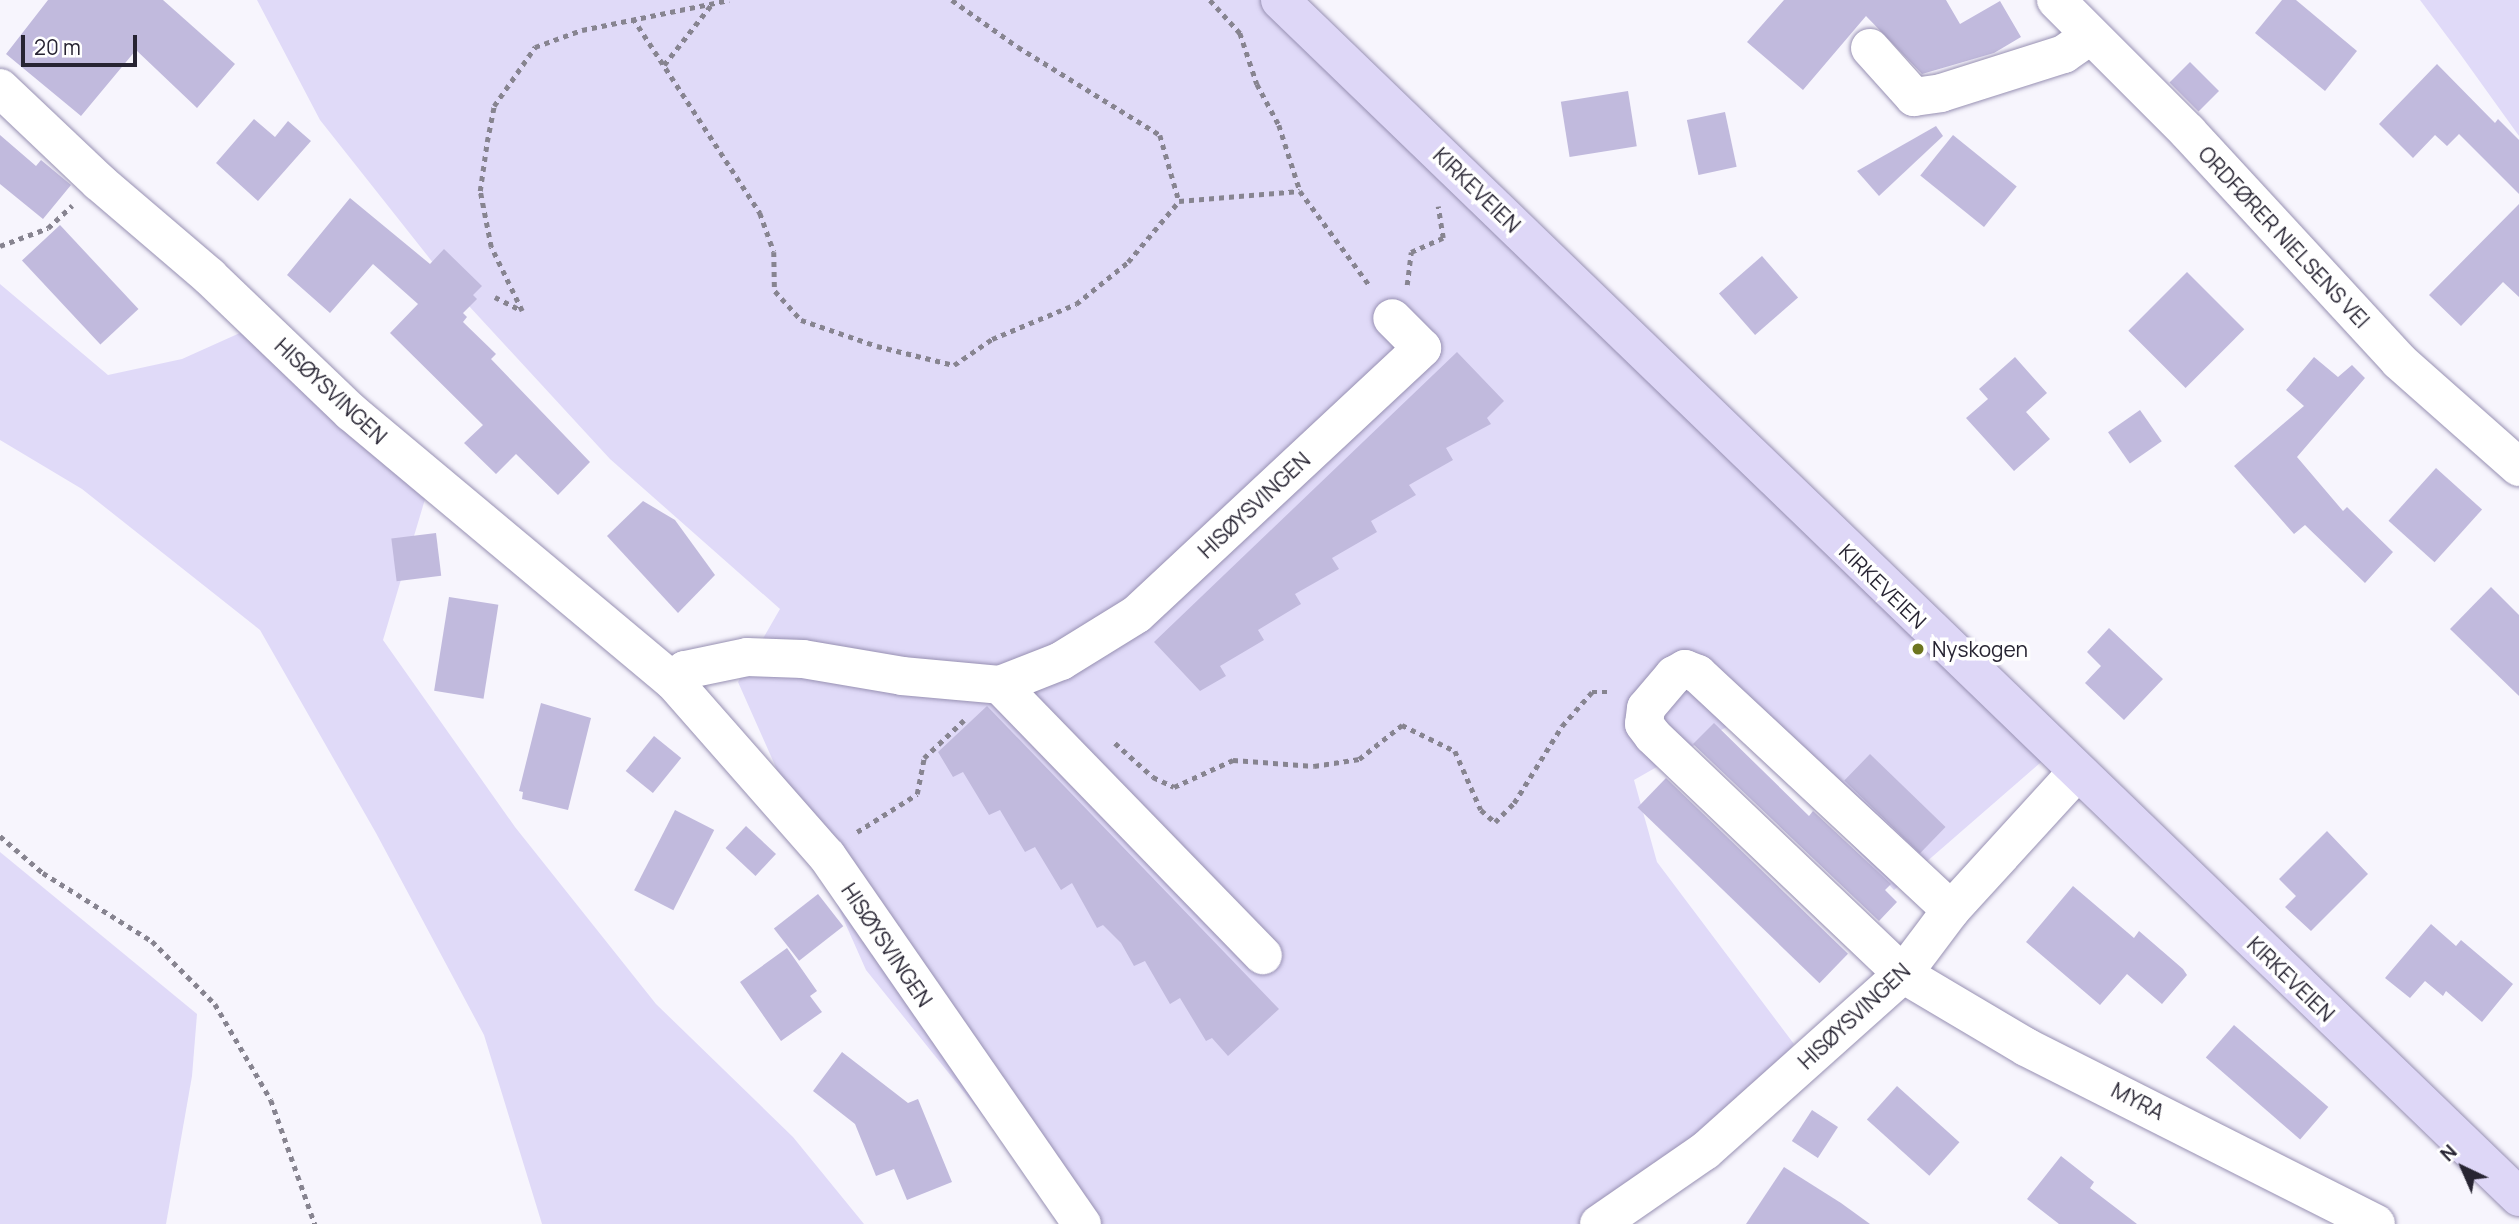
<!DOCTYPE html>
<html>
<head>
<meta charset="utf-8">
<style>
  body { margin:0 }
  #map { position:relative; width:2519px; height:1224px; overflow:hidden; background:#f7f5fd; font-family:Manrope,sans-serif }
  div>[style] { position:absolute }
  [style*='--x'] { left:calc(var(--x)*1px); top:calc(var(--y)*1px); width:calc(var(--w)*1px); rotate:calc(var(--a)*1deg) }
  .green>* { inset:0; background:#e0daf8 }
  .building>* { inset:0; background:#c1badd; transform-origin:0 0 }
  .path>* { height:4.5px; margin-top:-2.25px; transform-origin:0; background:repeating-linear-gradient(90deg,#878490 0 5px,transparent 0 10px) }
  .roads { filter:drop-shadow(0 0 2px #9790b2) drop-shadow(0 0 2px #9790b2) }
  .minor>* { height:38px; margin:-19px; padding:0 19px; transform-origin:19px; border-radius:19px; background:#fff }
  .major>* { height:38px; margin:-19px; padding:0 19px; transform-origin:19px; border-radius:19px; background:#ded7f7 }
  .dots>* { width:19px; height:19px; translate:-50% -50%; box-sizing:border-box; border:4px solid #fff; border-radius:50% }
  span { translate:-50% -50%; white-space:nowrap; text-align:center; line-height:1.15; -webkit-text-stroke:7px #fff; paint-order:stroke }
  .street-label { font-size:21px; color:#272432 }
  .poi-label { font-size:21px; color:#272432 }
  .left { translate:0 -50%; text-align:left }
  .north { position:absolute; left:2428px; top:1133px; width:70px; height:70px; -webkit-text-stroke:5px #fff; paint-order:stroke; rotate:316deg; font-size:19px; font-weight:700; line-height:28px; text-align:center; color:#272432 }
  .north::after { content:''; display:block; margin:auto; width:24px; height:32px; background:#272432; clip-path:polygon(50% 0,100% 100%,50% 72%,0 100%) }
  .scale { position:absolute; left:21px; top:35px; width:116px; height:32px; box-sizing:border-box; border:4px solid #272432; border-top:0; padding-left:9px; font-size:21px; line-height:24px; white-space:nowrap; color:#272432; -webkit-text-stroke:5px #fff; paint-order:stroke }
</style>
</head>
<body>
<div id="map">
  <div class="green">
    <i style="clip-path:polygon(257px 0,1267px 0,2047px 757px,1894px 890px,1737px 721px,1634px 780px,1657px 862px,1794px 1044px,1669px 1198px,1626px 1224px,1070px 1224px,866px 970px,738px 682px,780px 609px,610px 459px,457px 293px,320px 120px)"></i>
    <i style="clip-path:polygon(2420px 0,2519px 0,2519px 136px,2458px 51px)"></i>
    <i style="clip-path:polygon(0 284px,108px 375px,182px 359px,260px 324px,434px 469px,383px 640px,515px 827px,656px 1004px,793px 1137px,864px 1224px,542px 1224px,484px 1035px,376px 833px,260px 630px,82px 489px,0 440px)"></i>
    <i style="clip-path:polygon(0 852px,197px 1014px,192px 1076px,166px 1224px,0 1224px)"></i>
  </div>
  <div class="building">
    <i style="clip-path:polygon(48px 0,163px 0,235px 64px,197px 108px,136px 50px,81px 116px,6px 54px)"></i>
    <i style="clip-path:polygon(1784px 0,1946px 0,1960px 24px,2000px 1px,2021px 37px,1994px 53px,1922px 74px,1866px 16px,1803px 90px,1747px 42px)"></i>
    <i style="clip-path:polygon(2282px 0,2296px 0,2357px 51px,2325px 91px,2255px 33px)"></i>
    <i style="left:2190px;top:62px;width:41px;height:29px;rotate:45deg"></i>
    <i style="clip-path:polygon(2437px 64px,2495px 123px,2498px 119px,2519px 140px,2519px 194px,2459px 134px,2447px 146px,2435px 135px,2413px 158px,2379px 124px)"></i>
    <i style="left:1628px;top:91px;width:56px;height:68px;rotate:81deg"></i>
    <i style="left:1725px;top:112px;width:56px;height:39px;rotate:78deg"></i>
    <i style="clip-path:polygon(254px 119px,275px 137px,288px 121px,311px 141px,258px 201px,216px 163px)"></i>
    <i style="clip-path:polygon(1936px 126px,1943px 136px,1879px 196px,1857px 171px)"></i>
    <i style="clip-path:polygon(0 135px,36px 166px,41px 160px,71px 185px,43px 219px,0 184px)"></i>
    <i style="left:1953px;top:135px;width:82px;height:52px;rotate:39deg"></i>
    <i style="clip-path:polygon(350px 198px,430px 264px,444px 249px,482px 286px,473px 295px,477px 299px,463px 313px,467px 317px,463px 322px,496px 354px,491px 359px,590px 462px,558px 495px,516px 454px,496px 474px,464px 443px,483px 425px,390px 333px,418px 304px,373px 264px,330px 313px,287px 275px)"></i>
    <i style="clip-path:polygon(2519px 204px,2519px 297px,2503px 282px,2461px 326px,2429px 295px)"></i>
    <i style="left:60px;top:225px;width:115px;height:52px;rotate:47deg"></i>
    <i style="left:1762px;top:256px;width:55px;height:57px;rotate:49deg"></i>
    <i style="left:2187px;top:272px;width:81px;height:83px;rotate:45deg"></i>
    <i style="clip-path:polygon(1457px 352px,1504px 401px,1487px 418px,1491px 424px,1446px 448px,1453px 460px,1409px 485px,1416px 495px,1371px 521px,1377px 532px,1332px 558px,1339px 569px,1295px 594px,1301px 604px,1258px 630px,1264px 640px,1220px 666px,1226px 676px,1200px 691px,1154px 642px)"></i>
    <i style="clip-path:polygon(2015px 357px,2047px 393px,2026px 412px,2050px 439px,2014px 471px,1966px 418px,1988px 399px,1979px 389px)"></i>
    <i style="clip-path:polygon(2314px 357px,2338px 377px,2352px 365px,2365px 378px,2297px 457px,2343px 511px,2347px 507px,2393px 552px,2365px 583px,2305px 525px,2294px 534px,2234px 466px,2304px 406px,2286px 390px)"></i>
    <i style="left:2140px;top:410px;width:38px;height:39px;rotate:55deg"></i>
    <i style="left:2436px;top:468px;width:62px;height:71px;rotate:42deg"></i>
    <i style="clip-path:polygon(643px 501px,675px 520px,715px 575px,678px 613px,607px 536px)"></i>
    <i style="left:436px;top:533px;width:43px;height:45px;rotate:83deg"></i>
    <i style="clip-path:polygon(2491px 587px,2519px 615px,2519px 696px,2450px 629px)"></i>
    <i style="left:449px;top:597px;width:50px;height:95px;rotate:9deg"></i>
    <i style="clip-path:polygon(2109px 628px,2163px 679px,2124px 720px,2085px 683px,2101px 666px,2087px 652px)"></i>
    <i style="clip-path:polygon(541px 703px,591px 718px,568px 810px,522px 799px,523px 792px,519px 791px)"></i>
    <i style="clip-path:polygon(987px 706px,1279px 1009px,1228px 1056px,1212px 1038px,1206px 1041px,1180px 998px,1170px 1004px,1145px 961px,1134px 966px,1121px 943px,1103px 925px,1097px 928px,1072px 883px,1061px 890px,1035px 847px,1025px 852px,1000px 810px,989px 815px,963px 772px,953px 777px,938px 752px)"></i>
    <i style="clip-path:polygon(1714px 723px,1809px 816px,1813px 811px,1891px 884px,1885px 890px,1897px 902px,1879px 921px,1693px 744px)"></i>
    <i style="left:654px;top:736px;width:35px;height:45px;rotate:39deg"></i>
    <i style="left:1870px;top:754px;width:105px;height:37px;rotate:44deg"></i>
    <i style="left:1666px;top:778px;width:253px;height:41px;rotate:44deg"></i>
    <i style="left:675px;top:810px;width:44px;height:90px;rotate:27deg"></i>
    <i style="left:746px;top:826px;width:41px;height:30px;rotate:43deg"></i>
    <i style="clip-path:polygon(2327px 831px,2368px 874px,2311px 931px,2285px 907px,2296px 896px,2279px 879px)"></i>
    <i style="clip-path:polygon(2073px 886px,2134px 938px,2139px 931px,2183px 969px,2187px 975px,2162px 1004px,2127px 974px,2100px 1005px,2026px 942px)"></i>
    <i style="left:818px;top:894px;width:41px;height:56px;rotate:52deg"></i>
    <i style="clip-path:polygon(2431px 924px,2456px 946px,2461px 940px,2513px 984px,2482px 1022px,2446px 991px,2443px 996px,2425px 981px,2410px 998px,2385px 978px)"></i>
    <i style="clip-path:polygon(787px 948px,817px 991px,810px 996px,822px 1012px,781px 1041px,740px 982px)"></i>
    <i style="left:2234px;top:1025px;width:125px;height:43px;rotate:41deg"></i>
    <i style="clip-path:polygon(842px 1052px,908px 1103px,918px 1099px,952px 1182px,907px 1200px,894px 1169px,876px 1176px,855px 1124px,813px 1091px)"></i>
    <i style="left:1897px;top:1086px;width:84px;height:45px;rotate:42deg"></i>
    <i style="left:1812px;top:1110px;width:31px;height:37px;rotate:33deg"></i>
    <i style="clip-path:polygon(2061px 1156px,2094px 1182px,2090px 1188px,2137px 1224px,2059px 1224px,2027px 1199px)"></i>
    <i style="clip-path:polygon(1784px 1167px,1841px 1203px,1870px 1224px,1746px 1224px)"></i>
  </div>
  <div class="path">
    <i style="--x:952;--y:0;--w:81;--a:35.5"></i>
    <i style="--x:1018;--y:47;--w:167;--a:31.8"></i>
    <i style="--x:1160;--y:135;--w:69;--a:73.9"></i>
    <i style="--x:1179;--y:201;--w:121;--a:-4.7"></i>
    <i style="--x:1210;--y:0;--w:45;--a:47.7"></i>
    <i style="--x:1240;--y:33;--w:54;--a:71.6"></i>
    <i style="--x:1257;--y:84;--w:47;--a:61.8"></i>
    <i style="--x:1279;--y:125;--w:69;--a:72.3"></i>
    <i style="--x:1300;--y:191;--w:118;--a:53.6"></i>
    <i style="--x:633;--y:18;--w:233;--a:56.9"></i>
    <i style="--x:760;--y:213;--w:41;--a:70.3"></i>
    <i style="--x:774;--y:252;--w:39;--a:89"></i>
    <i style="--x:775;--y:291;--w:39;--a:48"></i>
    <i style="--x:801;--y:320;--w:80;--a:18.9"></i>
    <i style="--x:877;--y:346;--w:79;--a:13.9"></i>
    <i style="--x:954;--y:365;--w:46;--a:-34.4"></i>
    <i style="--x:992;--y:339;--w:91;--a:-22.6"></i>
    <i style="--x:1076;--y:304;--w:67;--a:-38.9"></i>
    <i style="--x:1128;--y:262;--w:80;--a:-50.1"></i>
    <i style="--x:664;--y:65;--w:76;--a:-51.9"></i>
    <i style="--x:0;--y:246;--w:51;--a:-20.6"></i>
    <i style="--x:48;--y:228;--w:33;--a:-43"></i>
    <i style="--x:1407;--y:285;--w:33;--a:-83"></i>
    <i style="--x:1411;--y:252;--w:35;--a:-24"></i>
    <i style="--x:1443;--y:238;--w:32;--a:-99"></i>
    <i style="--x:495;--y:297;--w:30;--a:27"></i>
    <i style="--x:522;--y:311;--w:71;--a:-115.8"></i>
    <i style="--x:491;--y:247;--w:57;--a:-101.1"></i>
    <i style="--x:480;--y:191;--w:49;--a:-81.9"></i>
    <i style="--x:487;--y:142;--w:37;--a:-79"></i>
    <i style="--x:494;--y:106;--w:72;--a:-55.2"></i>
    <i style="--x:535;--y:47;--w:50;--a:-19.9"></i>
    <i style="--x:582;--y:30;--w:150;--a:-11.5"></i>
    <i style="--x:1115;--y:743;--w:51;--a:41.8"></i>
    <i style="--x:1153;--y:777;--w:23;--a:25"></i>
    <i style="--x:1174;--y:787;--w:65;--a:-24.6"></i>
    <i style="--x:1233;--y:760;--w:81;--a:4.2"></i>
    <i style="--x:1314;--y:766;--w:46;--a:-8.8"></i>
    <i style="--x:1359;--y:759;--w:55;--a:-38.3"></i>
    <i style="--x:1402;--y:725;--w:59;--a:26.1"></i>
    <i style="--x:1455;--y:751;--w:64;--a:66.2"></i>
    <i style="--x:1481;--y:810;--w:18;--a:41"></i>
    <i style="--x:1495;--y:822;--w:27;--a:-45"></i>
    <i style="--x:1514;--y:803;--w:91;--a:-58.1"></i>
    <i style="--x:1562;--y:726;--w:45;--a:-48.6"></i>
    <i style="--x:1592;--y:692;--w:20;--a:0"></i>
    <i style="--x:857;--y:832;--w:71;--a:-32.3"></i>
    <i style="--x:917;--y:794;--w:37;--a:-79"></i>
    <i style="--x:924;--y:758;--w:55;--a:-43.5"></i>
    <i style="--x:0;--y:836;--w:57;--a:40.7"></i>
    <i style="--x:43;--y:873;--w:128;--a:32"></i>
    <i style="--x:152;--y:941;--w:89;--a:45"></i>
    <i style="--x:215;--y:1004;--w:111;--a:59.7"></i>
    <i style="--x:271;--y:1100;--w:132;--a:70.5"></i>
  </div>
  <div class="roads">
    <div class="minor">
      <i style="--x:2056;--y:0;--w:187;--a:45"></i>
      <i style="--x:2188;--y:132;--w:311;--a:47.3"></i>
      <i style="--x:2399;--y:361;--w:160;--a:41.5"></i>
      <i style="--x:1870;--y:48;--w:66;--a:48.1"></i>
      <i style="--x:1914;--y:97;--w:27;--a:-8"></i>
      <i style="--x:1941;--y:93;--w:129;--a:-17.6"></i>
      <i style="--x:2064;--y:54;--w:32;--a:-35"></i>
      <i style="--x:0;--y:88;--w:137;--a:43.5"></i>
      <i style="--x:99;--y:182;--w:145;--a:40.5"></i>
      <i style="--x:209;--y:276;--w:197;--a:43.8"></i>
      <i style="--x:351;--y:412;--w:420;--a:39.9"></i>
      <i style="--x:673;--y:681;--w:233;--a:48.7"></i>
      <i style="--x:827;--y:856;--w:448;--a:55.3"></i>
      <i style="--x:673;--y:681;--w:16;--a:-43"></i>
      <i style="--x:685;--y:670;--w:63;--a:-11.8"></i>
      <i style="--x:747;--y:657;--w:56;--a:2"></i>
      <i style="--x:803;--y:659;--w:100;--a:9.7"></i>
      <i style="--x:902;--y:676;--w:98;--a:5.2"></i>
      <i style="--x:1000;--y:685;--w:66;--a:-21.5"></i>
      <i style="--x:1061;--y:661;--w:89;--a:-31.7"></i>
      <i style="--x:1137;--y:614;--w:390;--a:-43"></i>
      <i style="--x:1422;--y:348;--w:42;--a:-135"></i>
      <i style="--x:1000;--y:685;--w:377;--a:45.8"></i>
      <i style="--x:1951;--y:910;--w:346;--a:-137"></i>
      <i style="--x:1698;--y:674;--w:14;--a:-159"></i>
      <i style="--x:1685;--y:669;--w:13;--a:151"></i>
      <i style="--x:1674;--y:675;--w:43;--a:130.3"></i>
      <i style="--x:1646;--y:708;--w:16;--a:97"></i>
      <i style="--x:1644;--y:724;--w:15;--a:53"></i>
      <i style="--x:1653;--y:736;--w:345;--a:43.6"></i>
      <i style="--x:1903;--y:974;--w:143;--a:30.7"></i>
      <i style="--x:2026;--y:1047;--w:392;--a:26.8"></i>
      <i style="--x:1599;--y:1224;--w:129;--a:-34.6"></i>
      <i style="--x:1705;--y:1151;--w:266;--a:-41.8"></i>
      <i style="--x:1903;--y:974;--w:80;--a:-53.1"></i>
      <i style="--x:1951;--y:910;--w:185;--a:-47.6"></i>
    </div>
    <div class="major">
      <i style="--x:1280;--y:0;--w:1723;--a:44.01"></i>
    </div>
  </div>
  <div class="dots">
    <i style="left:1918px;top:649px;background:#6d751f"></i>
  </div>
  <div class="street-label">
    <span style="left:1477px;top:190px;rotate:44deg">KIRKEVEIEN</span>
    <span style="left:2284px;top:237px;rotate:47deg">ORDFØRER NIELSENS VEI</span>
    <span style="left:331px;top:391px;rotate:43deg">HISØYSVINGEN</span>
    <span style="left:1254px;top:505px;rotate:-43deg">HISØYSVINGEN</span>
    <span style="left:1883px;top:586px;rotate:44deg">KIRKEVEIEN</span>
    <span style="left:887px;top:945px;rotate:56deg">HISØYSVINGEN</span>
    <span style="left:2291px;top:979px;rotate:44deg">KIRKEVEIEN</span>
    <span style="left:1854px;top:1016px;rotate:-43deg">HISØYSVINGEN</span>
    <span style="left:2138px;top:1101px;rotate:27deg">MYRA</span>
  </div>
  <div class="poi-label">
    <span class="left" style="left:1932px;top:649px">Nyskogen</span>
  </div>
  <div class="north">N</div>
  <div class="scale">20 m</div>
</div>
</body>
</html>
